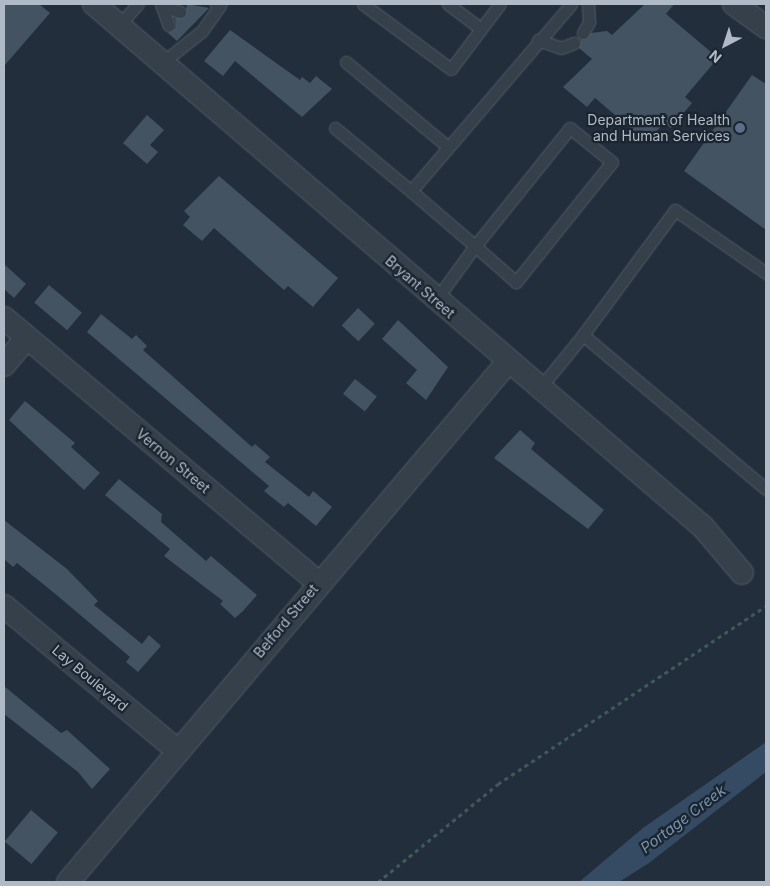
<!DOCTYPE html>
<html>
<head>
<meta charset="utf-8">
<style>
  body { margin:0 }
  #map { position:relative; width:770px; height:886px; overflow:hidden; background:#222e3b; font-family:Inter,sans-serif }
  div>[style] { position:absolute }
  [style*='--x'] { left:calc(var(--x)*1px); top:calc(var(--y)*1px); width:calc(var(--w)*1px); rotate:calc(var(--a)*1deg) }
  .water>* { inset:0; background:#354b63 }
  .building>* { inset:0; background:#445362; transform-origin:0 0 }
  .path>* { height:3px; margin-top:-1.5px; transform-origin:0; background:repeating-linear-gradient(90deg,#415859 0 4px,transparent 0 8px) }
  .roads { filter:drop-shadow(0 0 1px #535d69) drop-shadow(0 0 1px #535d69) }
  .lane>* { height:11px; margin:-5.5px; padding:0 5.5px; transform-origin:5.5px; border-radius:5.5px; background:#35404b }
  .street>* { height:22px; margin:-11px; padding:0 11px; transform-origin:11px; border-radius:11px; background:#35404b }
  .dots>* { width:14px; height:14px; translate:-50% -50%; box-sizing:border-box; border:2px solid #1b2530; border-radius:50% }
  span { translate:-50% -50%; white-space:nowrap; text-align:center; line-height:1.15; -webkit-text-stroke:4.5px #1b2530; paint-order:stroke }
  .poi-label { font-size:14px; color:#b0bac7 }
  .right { translate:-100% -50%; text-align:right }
  .street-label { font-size:14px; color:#b0bac7 }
  .water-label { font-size:15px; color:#7893b0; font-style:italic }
  .frame { position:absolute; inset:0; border:5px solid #b0bac7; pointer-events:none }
  .north { position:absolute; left:700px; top:20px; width:50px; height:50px; -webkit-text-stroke:4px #1b2530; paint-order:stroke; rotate:220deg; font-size:14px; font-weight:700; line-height:20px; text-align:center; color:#b0bac7 }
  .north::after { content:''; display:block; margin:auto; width:18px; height:22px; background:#b0bac7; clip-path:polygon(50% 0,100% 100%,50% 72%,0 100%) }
</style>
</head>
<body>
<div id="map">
  <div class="water">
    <i style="clip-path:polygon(766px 742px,766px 772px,649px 863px,619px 882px,579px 882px,643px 828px)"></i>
  </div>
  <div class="building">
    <i style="clip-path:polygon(4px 4px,39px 4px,50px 13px,4px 66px)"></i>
    <i style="clip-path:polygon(187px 4px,209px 8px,177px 41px,168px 33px,176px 28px,175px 18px,185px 17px)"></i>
    <i style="clip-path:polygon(645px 4px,674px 4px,666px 14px,718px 58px,685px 97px,692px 103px,671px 128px,664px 123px,647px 142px,595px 98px,587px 107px,563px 87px,592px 59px,579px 48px,581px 40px,591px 33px,607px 31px,612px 35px)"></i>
    <i style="clip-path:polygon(230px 30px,300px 80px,302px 77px,310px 83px,316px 76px,332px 89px,302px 117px,235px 61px,223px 76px,204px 61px)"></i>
    <i style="clip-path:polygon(752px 75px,766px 84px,766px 230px,684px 171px)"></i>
    <i style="clip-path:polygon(147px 115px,164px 130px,150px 145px,158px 152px,147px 164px,123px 143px)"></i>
    <i style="clip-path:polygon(219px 176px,338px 278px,313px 307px,288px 286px,284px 290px,214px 228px,202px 241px,183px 225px,190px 217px,184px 211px)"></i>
    <i style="clip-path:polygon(4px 264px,26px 284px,14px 298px,4px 289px)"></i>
    <i style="left:49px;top:285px;width:43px;height:23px;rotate:40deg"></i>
    <i style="left:358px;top:308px;width:23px;height:24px;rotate:43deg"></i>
    <i style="clip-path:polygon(101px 314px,132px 339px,136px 335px,147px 346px,143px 350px,252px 447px,255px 444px,270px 457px,265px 462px,309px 497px,313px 491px,332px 507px,316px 526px,288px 503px,284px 507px,264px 491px,269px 486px,87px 332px)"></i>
    <i style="clip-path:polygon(398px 320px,448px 367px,426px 400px,406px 383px,417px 370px,382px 339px)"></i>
    <i style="left:355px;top:379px;width:28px;height:19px;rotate:39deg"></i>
    <i style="clip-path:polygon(25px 401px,75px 443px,71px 447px,100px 473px,84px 490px,9px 420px)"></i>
    <i style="clip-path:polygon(520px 430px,535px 443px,531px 449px,604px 510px,588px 529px,494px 458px)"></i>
    <i style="clip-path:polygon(119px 479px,162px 514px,161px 522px,206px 561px,211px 556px,257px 595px,243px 611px,235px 618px,220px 604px,223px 601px,164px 556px,170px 549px,105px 495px)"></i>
    <i style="clip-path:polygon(4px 520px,67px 569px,98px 601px,94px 605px,142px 644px,149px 635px,161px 646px,138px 672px,126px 662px,130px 657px,53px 592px,17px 563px,13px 567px,4px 559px)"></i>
    <i style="clip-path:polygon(4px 686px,61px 733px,67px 730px,110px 769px,92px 789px,78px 772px,4px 714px)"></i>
    <i style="left:31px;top:810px;width:35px;height:41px;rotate:40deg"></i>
  </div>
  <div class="path">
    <i style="--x:378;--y:882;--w:155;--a:-39.2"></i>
    <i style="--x:498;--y:784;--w:322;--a:-33.6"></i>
  </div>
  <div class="roads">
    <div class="lane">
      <i style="--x:161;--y:4;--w:23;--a:70"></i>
      <i style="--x:363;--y:4;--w:109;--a:36.5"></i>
      <i style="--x:451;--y:69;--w:50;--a:-53.1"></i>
      <i style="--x:448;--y:4;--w:41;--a:37.1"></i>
      <i style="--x:481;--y:29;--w:31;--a:-53"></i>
      <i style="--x:164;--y:7;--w:17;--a:17"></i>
      <i style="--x:119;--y:25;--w:28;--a:-48"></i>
      <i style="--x:583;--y:33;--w:13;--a:-61"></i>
      <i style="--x:589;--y:22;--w:18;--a:-93"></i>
      <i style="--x:538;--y:40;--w:24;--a:19"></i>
      <i style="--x:561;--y:48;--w:14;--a:-21"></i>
      <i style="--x:163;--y:62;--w:50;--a:-38.5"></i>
      <i style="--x:202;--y:31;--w:32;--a:-55"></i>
      <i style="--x:220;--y:5;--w:4;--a:-166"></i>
      <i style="--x:346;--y:62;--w:133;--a:39.8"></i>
      <i style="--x:335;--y:128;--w:99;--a:39.7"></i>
      <i style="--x:766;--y:273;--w:111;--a:-145.3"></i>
      <i style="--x:675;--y:210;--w:155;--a:126.4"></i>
      <i style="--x:583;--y:335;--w:239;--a:40.1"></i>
      <i style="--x:435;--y:301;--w:68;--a:-54"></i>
      <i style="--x:475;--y:246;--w:151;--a:-51.2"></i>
      <i style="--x:570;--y:128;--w:54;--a:39"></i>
      <i style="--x:612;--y:162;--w:154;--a:128.7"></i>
      <i style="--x:516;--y:282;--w:55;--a:-138.7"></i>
      <i style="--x:475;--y:246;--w:84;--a:-139.3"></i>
      <i style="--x:411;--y:191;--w:246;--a:-49.4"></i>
      <i style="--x:539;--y:389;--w:70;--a:-50.8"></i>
    </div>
    <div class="street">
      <i style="--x:94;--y:4;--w:803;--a:40.66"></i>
      <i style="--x:703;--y:527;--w:60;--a:49.7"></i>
      <i style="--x:734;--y:4;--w:39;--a:36"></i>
      <i style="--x:4;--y:318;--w:412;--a:40.1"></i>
      <i style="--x:4;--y:365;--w:35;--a:-50"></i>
      <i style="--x:4;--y:606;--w:225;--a:39.8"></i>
      <i style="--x:68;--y:882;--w:680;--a:-49.77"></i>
    </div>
  </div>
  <div class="dots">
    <i style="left:740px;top:128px;background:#5c6f8a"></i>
  </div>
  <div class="poi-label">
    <span class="right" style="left:730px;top:128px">Department of Health<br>and Human Services</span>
  </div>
  <div class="street-label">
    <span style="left:420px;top:287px;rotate:41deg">Bryant Street</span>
    <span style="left:173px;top:461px;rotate:40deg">Vernon Street</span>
    <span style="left:286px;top:621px;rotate:-50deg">Belford Street</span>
    <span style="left:90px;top:678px;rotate:40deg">Lay Boulevard</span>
  </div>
  <div class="water-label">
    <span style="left:683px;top:819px;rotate:-37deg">Portage Creek</span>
  </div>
  <div class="frame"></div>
  <div class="north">N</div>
</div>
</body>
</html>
